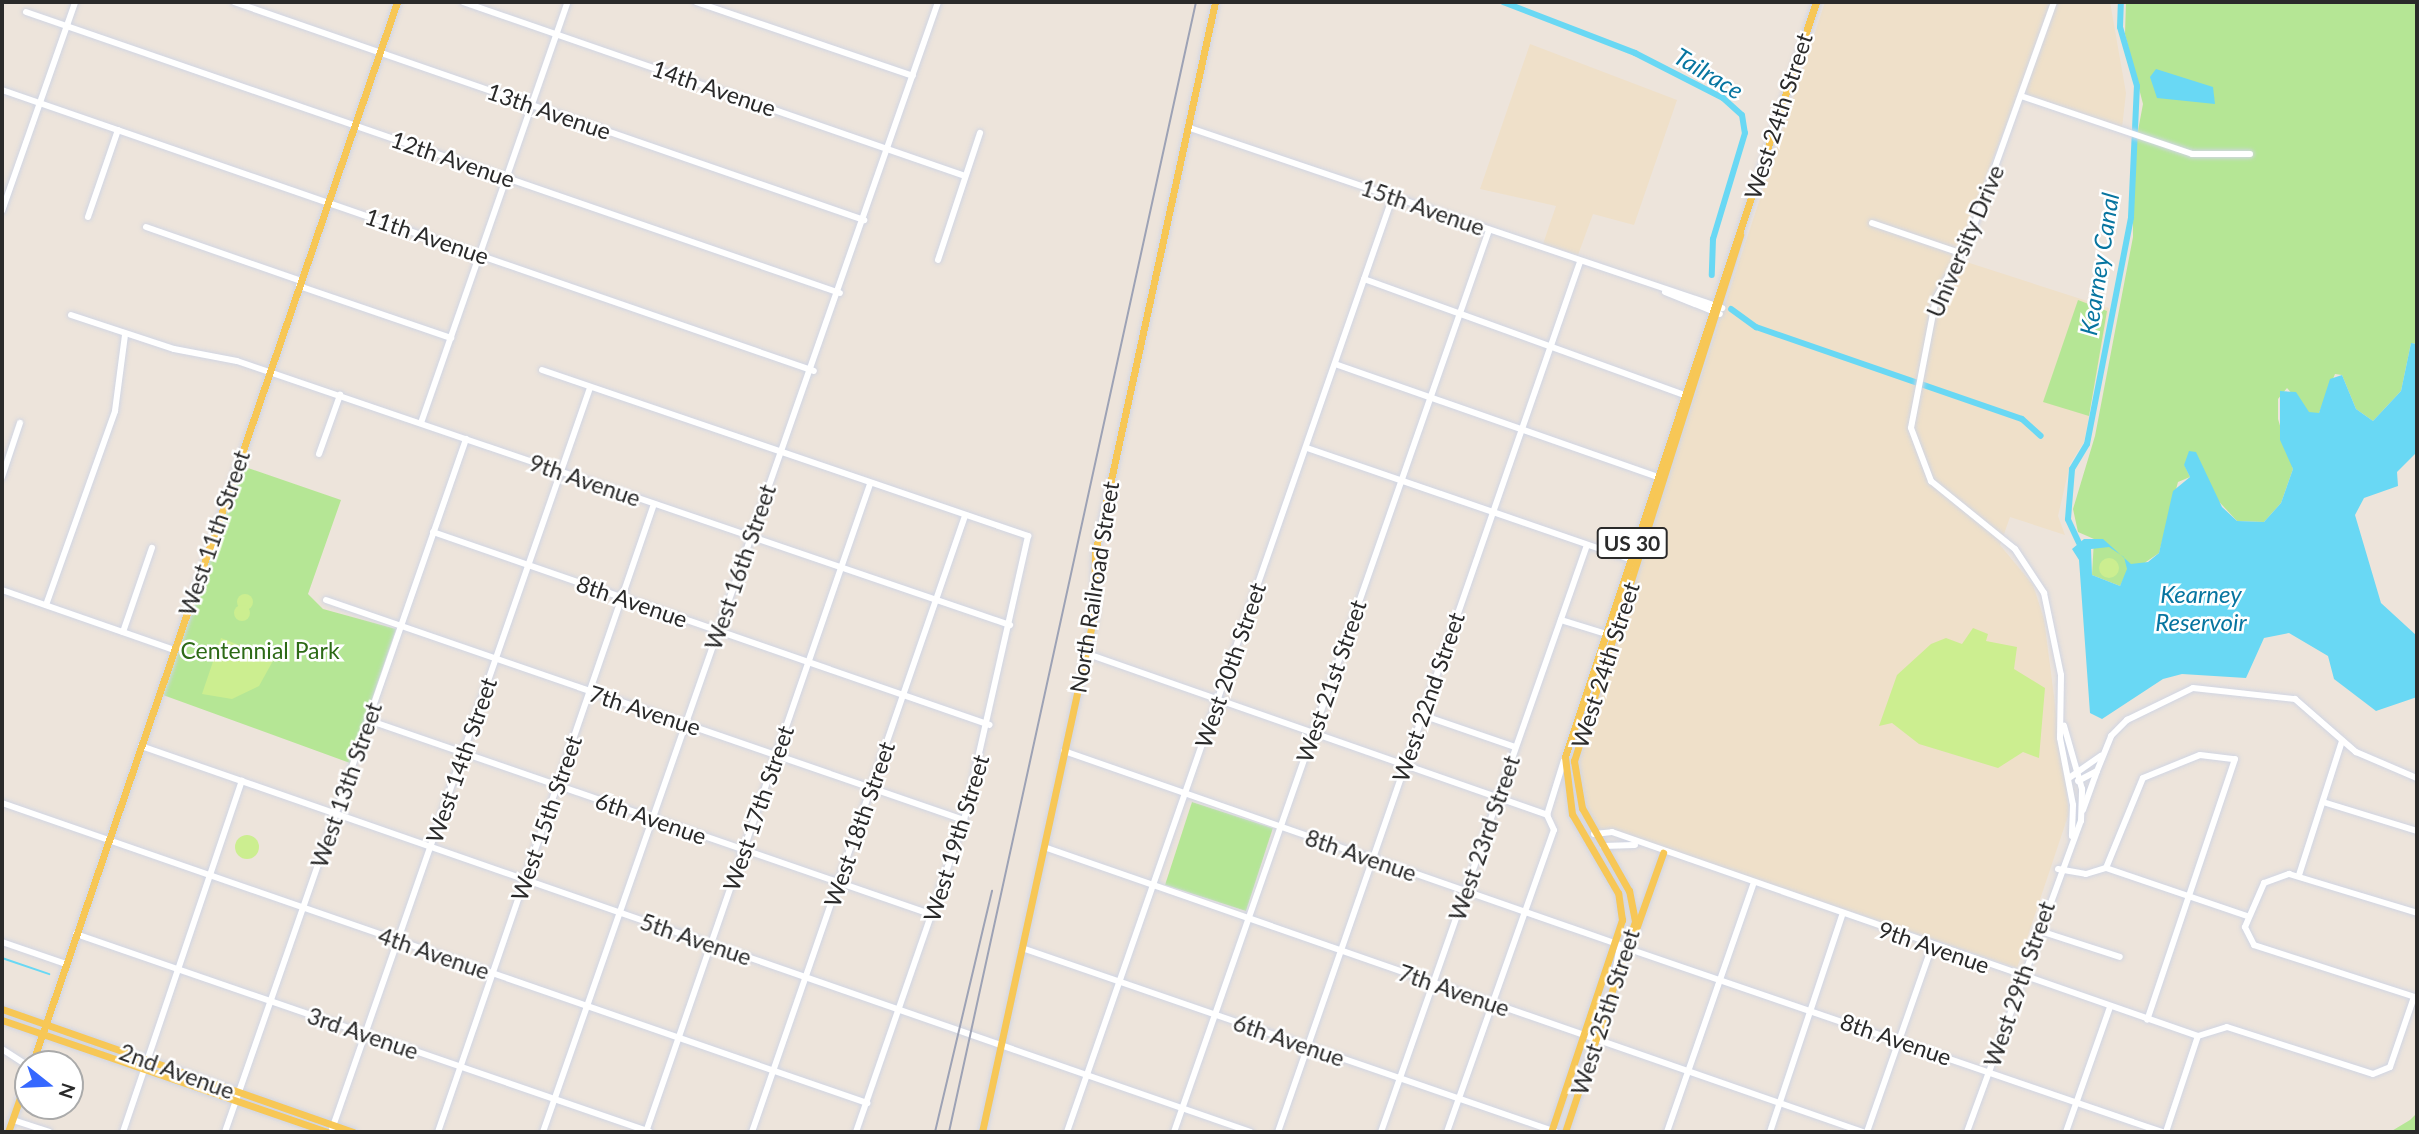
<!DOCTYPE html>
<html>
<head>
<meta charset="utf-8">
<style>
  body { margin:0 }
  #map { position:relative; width:2419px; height:1134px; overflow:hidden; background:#ede4db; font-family:Lato,sans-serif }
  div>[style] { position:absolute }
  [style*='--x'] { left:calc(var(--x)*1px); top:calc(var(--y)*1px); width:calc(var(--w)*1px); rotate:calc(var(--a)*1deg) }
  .education>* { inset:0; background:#efe0c9 }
  .green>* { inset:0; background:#b5e695; transform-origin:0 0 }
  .pitch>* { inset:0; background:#ccee90 }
  .round { border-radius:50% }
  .water>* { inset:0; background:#69d8f4 }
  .stream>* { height:2px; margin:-1px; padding:0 1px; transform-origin:1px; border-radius:1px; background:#69d8f4 }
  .canal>* { height:6px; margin:-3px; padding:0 3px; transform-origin:3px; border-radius:3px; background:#69d8f4 }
  .roads { filter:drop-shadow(0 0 2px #d0d5e3) drop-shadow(0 0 2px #d0d5e3) }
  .minor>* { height:6px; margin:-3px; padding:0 3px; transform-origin:3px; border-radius:3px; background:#fff }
  .major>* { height:7px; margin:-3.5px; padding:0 3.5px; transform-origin:3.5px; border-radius:3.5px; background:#f7c756 }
  .rail>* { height:2px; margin:-1px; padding:0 1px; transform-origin:1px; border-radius:1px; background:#9da2b5 }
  span { translate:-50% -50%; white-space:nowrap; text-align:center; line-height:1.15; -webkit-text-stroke:5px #fff; paint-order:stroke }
  .shield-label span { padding:2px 5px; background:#fff; border:2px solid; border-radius:5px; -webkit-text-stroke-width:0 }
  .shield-label { font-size:21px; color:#2a2a2a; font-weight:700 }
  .street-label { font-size:23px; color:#2a2a2a }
  .park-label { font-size:23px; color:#2d6a16 }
  .water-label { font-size:24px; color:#0775a0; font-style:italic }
  .frame { position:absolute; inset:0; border:4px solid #2a2a2a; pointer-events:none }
  .north { position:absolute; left:14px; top:1050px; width:70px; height:70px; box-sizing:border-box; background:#fff; border:2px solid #aaa; border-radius:50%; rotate:108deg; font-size:19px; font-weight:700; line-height:28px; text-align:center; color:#2a2a2a }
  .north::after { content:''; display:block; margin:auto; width:24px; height:32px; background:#3668ff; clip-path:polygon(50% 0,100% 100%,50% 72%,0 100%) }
</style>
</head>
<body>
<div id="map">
  <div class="education">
    <i style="clip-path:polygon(1825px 2px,2110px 2px,2126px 93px,2122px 128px,2019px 92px,1954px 258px,2109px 308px,2084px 442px,2070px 464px,2058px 516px,2065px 535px,2010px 517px,2000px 545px,2033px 585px,2044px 619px,2069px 813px,2017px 968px,1618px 832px,1597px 832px,1580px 803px,1574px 761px)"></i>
    <i style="clip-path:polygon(1530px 44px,1677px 100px,1634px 225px,1593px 214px,1578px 255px,1543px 244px,1556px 206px,1480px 189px)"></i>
  </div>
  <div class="green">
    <i style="clip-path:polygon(2126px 2px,2417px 2px,2417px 344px,2411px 343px,2401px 391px,2373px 421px,2356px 409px,2342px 375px,2335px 374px,2319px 413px,2310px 414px,2287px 388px,2278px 399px,2278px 419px,2293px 469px,2281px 503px,2264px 522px,2237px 521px,2184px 464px,2190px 477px,2178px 482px,2159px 553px,2140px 566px,2131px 564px,2120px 586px,2092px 575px,2094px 539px,2078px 532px,2073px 509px,2095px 436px,2133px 237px,2133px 157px,2143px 104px,2125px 34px)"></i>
    <i style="clip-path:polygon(2078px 300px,2107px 311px,2089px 416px,2043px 402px)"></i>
    <i style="clip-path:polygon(242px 466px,341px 500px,308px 594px,323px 609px,396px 629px,350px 763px,163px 695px)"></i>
    <i style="left:1192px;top:802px;width:85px;height:87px;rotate:18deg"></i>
    <i style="clip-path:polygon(2417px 1113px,2417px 1132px,2390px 1132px,2410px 1120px)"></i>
  </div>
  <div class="pitch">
    <i class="round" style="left:2099px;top:558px;width:20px;height:20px"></i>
    <i class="round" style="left:237px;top:594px;width:16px;height:16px"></i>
    <i class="round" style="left:234px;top:605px;width:16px;height:16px"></i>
    <i style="clip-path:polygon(1973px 628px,1988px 634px,1986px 641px,2017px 647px,2014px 669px,2045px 688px,2039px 758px,2023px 752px,1998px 768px,1919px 744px,1892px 723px,1879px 726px,1897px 675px,1931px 644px,1946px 638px,1962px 644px)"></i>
    <i style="clip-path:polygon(221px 638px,274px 659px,259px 686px,232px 699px,202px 694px)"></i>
    <i class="round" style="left:235px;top:835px;width:24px;height:24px"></i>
  </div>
  <div class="water">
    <i style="clip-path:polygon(2156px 69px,2213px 87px,2215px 104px,2157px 98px,2150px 77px)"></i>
    <i style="clip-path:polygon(evenodd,2411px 343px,2417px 344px,2417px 452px,2397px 472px,2398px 486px,2364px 498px,2355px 515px,2381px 603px,2417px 636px,2417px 697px,2376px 711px,2334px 679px,2328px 656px,2289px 633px,2264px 638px,2246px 678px,2182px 674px,2163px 679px,2102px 719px,2090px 713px,2079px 560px,2072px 549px,2084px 539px,2103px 539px,2131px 564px,2148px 562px,2159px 553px,2173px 491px,2190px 477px,2184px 465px,2189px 451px,2196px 452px,2222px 507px,2237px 521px,2264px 522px,2281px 503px,2293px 469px,2280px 440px,2280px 391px,2296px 392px,2309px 412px,2319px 413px,2330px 379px,2342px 375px,2356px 409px,2373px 421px,2401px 391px,2411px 343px,2109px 547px,2124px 557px,2127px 569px,2120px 586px,2092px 575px,2091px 549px,2109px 547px)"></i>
  </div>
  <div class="stream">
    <i style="--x:2;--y:958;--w:50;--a:18.8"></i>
  </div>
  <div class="canal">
    <i style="--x:1503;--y:2;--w:142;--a:21.1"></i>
    <i style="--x:1635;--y:53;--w:99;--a:27.1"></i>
    <i style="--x:1723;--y:98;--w:25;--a:42"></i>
    <i style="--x:1742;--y:115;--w:18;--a:81"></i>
    <i style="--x:1745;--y:133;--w:111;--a:106.8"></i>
    <i style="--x:1713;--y:239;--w:36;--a:92"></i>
    <i style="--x:1731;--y:309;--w:31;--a:36"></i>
    <i style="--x:1756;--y:327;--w:281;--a:19.1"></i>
    <i style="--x:2022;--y:419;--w:25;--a:42"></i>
    <i style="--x:2079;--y:543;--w:26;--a:-115"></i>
    <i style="--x:2068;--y:519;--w:50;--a:-85.4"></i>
    <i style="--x:2072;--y:469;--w:29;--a:-59"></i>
    <i style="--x:2087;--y:444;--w:231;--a:-79"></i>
    <i style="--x:2131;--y:217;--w:131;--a:-87.4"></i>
    <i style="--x:2137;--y:86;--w:61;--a:-106.1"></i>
    <i style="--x:2120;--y:27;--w:25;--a:-88"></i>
  </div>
  <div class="roads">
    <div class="minor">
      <i style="--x:234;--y:2;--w:667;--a:19.09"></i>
      <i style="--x:463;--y:2;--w:531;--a:19.12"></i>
      <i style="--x:696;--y:2;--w:229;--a:18.8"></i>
      <i style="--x:2054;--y:2;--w:250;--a:109.7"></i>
      <i style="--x:1970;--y:237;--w:70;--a:119.1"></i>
      <i style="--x:1936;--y:298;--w:132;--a:100.9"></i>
      <i style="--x:1911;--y:428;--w:57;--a:69.3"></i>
      <i style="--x:1931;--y:481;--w:108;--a:39"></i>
      <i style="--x:2015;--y:549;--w:53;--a:56.6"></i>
      <i style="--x:2044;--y:593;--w:84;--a:78.3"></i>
      <i style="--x:2061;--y:675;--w:63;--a:90.9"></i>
      <i style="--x:2060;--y:738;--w:68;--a:79"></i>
      <i style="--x:2073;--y:805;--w:31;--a:92"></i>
      <i style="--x:26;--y:12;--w:861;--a:19.05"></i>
      <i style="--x:2;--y:90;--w:859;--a:19.09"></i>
      <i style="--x:2021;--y:96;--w:181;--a:18.7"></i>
      <i style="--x:2192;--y:154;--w:58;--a:0"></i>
      <i style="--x:1190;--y:128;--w:562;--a:18.69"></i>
      <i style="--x:2;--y:211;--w:221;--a:-70.7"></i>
      <i style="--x:88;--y:217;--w:92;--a:-71"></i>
      <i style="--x:1872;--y:223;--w:93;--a:18.8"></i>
      <i style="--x:146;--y:227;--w:164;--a:19.2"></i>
      <i style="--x:938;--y:260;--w:134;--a:-71.7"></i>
      <i style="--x:1364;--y:279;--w:344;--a:19.9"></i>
      <i style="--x:299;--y:286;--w:161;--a:18.9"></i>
      <i style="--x:1665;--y:292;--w:59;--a:21.8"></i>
      <i style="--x:71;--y:315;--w:108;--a:18.3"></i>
      <i style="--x:174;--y:349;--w:64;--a:10.8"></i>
      <i style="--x:237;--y:361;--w:817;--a:18.86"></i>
      <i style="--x:1335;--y:364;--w:344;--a:19.3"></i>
      <i style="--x:542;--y:370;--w:514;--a:18.86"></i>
      <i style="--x:1028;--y:536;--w:291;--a:102.7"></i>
      <i style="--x:964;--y:820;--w:330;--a:109.1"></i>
      <i style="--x:421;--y:423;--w:446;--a:-70.8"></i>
      <i style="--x:1307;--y:448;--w:344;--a:19"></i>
      <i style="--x:319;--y:454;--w:63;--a:-70.4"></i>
      <i style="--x:2;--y:477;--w:57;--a:-71.6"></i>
      <i style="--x:433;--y:532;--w:589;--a:19.11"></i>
      <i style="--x:2;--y:590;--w:182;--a:19.2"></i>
      <i style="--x:326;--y:600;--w:675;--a:19.03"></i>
      <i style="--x:46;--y:605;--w:206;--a:-70.4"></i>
      <i style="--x:115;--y:411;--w:77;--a:-82.5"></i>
      <i style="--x:1561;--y:620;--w:44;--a:17.2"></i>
      <i style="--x:123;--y:632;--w:89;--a:-71"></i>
      <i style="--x:1085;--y:653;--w:490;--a:19.3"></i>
      <i style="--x:1422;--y:715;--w:98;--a:19"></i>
      <i style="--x:368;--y:720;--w:598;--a:19.04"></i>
      <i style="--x:141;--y:746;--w:1175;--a:19.18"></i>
      <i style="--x:1064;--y:751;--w:589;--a:19.23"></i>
      <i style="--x:1620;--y:945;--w:28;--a:100"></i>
      <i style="--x:2069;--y:778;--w:39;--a:-35"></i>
      <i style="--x:2078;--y:781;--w:21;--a:-28"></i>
      <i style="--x:2097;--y:771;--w:38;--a:-68"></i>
      <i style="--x:2111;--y:736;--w:23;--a:-45"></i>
      <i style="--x:2127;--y:720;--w:73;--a:-25.9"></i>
      <i style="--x:2193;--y:688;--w:103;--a:6.2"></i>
      <i style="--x:2295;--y:699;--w:81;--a:41"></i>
      <i style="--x:2356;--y:752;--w:66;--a:23.1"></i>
      <i style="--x:2323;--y:802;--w:98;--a:17.1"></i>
      <i style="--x:2;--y:803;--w:916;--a:19.13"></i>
      <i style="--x:2083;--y:810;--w:41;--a:-70.3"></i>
      <i style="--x:1547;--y:815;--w:58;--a:-72.8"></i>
      <i style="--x:1594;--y:834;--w:18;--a:-6"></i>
      <i style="--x:1612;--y:832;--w:620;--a:19.19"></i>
      <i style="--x:2198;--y:1036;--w:30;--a:-17"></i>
      <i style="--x:2227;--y:1027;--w:153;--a:17.8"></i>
      <i style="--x:2373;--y:1074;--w:18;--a:-22"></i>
      <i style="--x:2390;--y:1067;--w:74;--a:-71.1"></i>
      <i style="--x:1603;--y:846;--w:32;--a:-2"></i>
      <i style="--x:1044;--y:847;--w:867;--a:19.19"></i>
      <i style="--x:2106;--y:868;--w:97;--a:-67.7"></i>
      <i style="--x:2143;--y:778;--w:61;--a:-22"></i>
      <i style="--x:2200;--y:755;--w:35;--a:7"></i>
      <i style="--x:2235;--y:759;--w:275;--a:108.6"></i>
      <i style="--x:2058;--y:869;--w:28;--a:10"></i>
      <i style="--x:2086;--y:874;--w:21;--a:-17"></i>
      <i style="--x:2106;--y:868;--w:149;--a:18.8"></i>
      <i style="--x:2299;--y:875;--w:141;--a:-72.2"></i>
      <i style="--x:2037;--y:930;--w:87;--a:18"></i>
      <i style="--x:76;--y:934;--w:607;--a:19.03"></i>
      <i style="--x:2;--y:942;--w:68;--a:19"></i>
      <i style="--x:1022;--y:948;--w:565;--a:19.01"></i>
      <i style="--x:1629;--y:949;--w:564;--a:18.95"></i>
      <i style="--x:2415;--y:997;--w:169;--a:-162.1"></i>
      <i style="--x:2254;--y:945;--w:20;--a:-117"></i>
      <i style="--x:2245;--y:927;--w:48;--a:-66.6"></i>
      <i style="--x:2264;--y:883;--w:27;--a:-20"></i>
      <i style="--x:2289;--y:874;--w:134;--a:16.9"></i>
      <i style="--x:2;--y:1049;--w:31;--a:33"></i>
      <i style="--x:13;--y:1120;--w:38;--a:18"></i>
      <i style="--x:123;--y:1132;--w:371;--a:-71.3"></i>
      <i style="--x:225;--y:1132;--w:734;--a:-70.82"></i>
      <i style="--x:331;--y:1132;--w:788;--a:-70.81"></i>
      <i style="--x:438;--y:1132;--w:664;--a:-71.02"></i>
      <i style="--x:543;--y:1132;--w:1197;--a:-70.73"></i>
      <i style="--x:646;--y:1132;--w:686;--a:-70.93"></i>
      <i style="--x:752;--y:1132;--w:652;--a:-70.93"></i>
      <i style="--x:1067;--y:1132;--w:991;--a:-70.8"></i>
      <i style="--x:1174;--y:1132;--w:955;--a:-70.75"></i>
      <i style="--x:1278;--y:1132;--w:921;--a:-70.86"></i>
      <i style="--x:1381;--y:1132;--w:622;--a:-70.66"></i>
      <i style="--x:1447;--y:1132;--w:320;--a:-70.5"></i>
      <i style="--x:1554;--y:830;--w:17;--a:-115"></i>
      <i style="--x:1667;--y:1132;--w:262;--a:-70.8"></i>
      <i style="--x:1770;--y:1132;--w:229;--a:-71.6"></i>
      <i style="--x:1867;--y:1132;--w:197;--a:-70.7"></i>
      <i style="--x:1967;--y:1132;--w:331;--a:-69.9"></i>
      <i style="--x:2081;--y:821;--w:32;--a:-88"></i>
      <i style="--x:2082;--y:789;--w:66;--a:-105.9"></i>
      <i style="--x:2066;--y:1132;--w:133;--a:-70.6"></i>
      <i style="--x:2166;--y:1132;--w:101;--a:-71.6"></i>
    </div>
    <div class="major">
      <i style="--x:1636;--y:929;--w:81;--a:-70.4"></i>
      <i style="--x:2;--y:1009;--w:372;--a:19.3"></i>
      <i style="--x:2;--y:1020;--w:344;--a:19"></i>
      <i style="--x:32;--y:1064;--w:1123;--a:-71.03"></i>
      <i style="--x:8;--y:1132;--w:60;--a:-70.7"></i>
      <i style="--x:982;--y:1132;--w:529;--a:-77.78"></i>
      <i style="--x:1094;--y:615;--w:62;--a:-89.1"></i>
      <i style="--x:1095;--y:553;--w:564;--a:-77.71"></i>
      <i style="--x:1551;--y:1132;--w:224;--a:-71.5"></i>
      <i style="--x:1622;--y:920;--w:27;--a:-98"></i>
      <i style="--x:1618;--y:893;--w:91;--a:-120.2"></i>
      <i style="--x:1572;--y:814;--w:57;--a:-97"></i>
      <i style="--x:1565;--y:757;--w:796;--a:-71.61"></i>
      <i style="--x:1565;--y:1132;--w:222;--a:-71.6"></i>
      <i style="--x:1635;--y:921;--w:31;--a:-101"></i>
      <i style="--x:1629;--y:891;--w:95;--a:-119.5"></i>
      <i style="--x:1582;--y:808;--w:48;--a:-99.7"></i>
      <i style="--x:1574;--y:761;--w:552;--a:-72.48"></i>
    </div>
  </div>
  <div class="rail">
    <i style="--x:935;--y:1132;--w:248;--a:-76.7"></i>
    <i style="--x:949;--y:1132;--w:1157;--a:-77.67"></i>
  </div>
  <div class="shield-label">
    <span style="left:1632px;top:543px">US 30</span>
  </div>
  <div class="street-label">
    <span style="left:714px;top:88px;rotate:19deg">14th Avenue</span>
    <span style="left:549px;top:111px;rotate:19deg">13th Avenue</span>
    <span style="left:1778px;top:116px;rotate:-72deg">West 24th Street</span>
    <span style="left:453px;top:159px;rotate:19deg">12th Avenue</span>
    <span style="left:1423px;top:207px;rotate:19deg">15th Avenue</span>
    <span style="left:427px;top:236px;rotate:19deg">11th Avenue</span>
    <span style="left:1965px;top:241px;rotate:-67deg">University Drive</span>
    <span style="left:585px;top:480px;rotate:19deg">9th Avenue</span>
    <span style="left:214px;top:533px;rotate:-71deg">West 11th Street</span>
    <span style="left:740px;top:567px;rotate:-71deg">West 16th Street</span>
    <span style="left:1094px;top:587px;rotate:-81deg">North Railroad Street</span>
    <span style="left:632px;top:601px;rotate:19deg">8th Avenue</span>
    <span style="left:1230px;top:665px;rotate:-71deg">West 20th Street</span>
    <span style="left:1605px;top:665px;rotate:-72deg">West 24th Street</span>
    <span style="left:1331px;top:681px;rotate:-71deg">West 21st Street</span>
    <span style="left:1428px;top:697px;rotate:-71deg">West 22nd Street</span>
    <span style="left:645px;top:710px;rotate:18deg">7th Avenue</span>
    <span style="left:461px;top:760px;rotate:-71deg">West 14th Street</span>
    <span style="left:346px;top:785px;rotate:-71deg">West 13th Street</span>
    <span style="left:758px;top:808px;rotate:-71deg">West 17th Street</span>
    <span style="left:546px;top:818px;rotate:-71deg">West 15th Street</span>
    <span style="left:651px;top:818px;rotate:19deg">6th Avenue</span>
    <span style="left:859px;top:824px;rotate:-71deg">West 18th Street</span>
    <span style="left:956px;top:838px;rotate:-73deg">West 19th Street</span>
    <span style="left:1484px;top:838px;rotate:-71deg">West 23rd Street</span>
    <span style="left:1361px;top:855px;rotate:19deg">8th Avenue</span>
    <span style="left:696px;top:939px;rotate:19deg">5th Avenue</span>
    <span style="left:1934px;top:947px;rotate:19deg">9th Avenue</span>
    <span style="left:434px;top:953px;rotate:19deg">4th Avenue</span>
    <span style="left:2019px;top:984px;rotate:-71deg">West 29th Street</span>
    <span style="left:1454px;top:990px;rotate:19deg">7th Avenue</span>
    <span style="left:1605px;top:1012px;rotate:-72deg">West 25th Street</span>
    <span style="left:363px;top:1033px;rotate:19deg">3rd Avenue</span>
    <span style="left:1896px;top:1039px;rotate:19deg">8th Avenue</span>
    <span style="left:1289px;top:1040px;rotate:19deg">6th Avenue</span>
    <span style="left:177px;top:1071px;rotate:20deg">2nd Avenue</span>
  </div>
  <div class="park-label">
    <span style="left:260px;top:650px">Centennial Park</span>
  </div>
  <div class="water-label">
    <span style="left:1709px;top:73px;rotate:31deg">Tailrace</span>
    <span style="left:2099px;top:264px;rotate:-81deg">Kearney Canal</span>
    <span style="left:2201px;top:608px">Kearney<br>Reservoir</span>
  </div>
  <div class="frame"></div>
  <div class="north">N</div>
</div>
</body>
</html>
